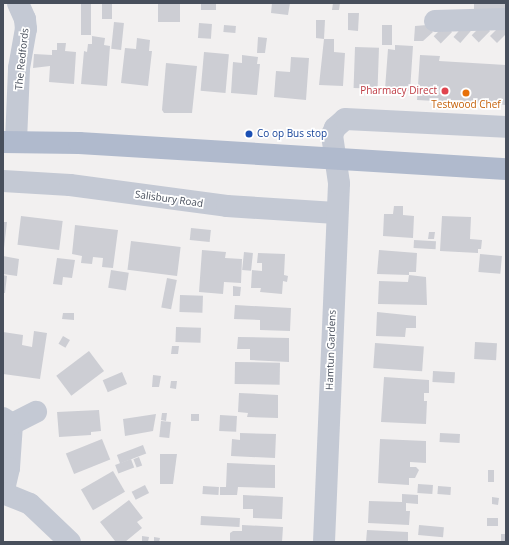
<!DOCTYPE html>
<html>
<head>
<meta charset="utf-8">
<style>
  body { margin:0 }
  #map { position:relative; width:509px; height:545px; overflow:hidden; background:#f2f0f0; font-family:"Open Sans",sans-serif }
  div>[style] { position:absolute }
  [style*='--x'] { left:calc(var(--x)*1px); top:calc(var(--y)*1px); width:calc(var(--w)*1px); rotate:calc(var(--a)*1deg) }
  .building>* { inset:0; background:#cdced4; transform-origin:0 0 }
  .minor>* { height:22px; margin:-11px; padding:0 11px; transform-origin:11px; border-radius:11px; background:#c4c9d4 }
  .major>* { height:22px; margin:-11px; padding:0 11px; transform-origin:11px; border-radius:11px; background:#b0bacd }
  .dots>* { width:11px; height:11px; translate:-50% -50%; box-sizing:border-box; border:2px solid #fff; border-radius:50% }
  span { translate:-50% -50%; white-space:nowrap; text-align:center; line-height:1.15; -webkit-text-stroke:3.5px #fff; paint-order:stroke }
  .street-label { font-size:10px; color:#484f5c }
  .health-label { font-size:10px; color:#be3a42 }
  .right { translate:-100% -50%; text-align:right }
  .food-label { font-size:10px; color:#c56008 }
  .transit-label { font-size:10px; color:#164399 }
  .left { translate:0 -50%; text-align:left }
  .frame { position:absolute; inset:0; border:4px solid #484f5c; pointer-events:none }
</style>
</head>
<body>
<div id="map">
  <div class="building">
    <i style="left:81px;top:3px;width:10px;height:32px"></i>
    <i style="left:102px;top:3px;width:10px;height:16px"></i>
    <i style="left:158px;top:3px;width:22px;height:19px"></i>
    <i style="left:201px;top:3px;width:15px;height:7px"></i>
    <i style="clip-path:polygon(272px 3px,290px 3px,288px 15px,271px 13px)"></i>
    <i style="clip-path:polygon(333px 3px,340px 3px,339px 10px,332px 10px)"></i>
    <i style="clip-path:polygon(474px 3px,506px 3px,506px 9px,474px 10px)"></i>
    <i style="clip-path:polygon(348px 13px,359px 13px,358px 31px,348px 30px)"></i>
    <i style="clip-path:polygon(316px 20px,325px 20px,324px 39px,316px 38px)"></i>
    <i style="left:114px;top:22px;width:10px;height:27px;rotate:6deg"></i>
    <i style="left:199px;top:23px;width:13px;height:15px;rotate:4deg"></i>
    <i style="left:483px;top:24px;width:10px;height:16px;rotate:45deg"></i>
    <i style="clip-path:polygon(502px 24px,506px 28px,506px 34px,497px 43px,490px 36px)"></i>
    <i style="left:224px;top:25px;width:12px;height:7px;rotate:5deg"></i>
    <i style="left:382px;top:25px;width:10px;height:20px"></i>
    <i style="clip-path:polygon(427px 25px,433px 32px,423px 41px,414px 41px,415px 26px)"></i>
    <i style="left:445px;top:25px;width:10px;height:16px;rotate:45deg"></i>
    <i style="left:464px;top:25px;width:9px;height:16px;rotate:41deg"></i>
    <i style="clip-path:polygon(92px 36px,105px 38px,104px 45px,110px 46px,107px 86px,81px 84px,84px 51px,87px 52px,88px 44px,92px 44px)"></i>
    <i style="clip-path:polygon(258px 37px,267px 38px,265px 53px,257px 53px)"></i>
    <i style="clip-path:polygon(137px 38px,150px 40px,149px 51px,152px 51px,148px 86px,121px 83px,125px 48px,136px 49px)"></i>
    <i style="clip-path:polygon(324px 39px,334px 39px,334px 52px,345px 53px,343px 86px,319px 85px)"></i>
    <i style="clip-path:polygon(57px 43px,66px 43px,65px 51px,76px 52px,74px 84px,49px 82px,50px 66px,33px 68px,34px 54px,52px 55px,52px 50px,57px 50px)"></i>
    <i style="clip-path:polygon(395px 45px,413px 46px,410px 91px,385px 89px,388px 49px,395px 50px)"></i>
    <i style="left:355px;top:47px;width:24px;height:41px;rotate:2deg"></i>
    <i style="left:204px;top:52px;width:25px;height:39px;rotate:5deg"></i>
    <i style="clip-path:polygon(242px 55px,258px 57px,257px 64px,260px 64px,257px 95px,231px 93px,233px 62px,242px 63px)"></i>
    <i style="clip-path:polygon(420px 55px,440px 56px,439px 61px,506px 65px,506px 105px,417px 100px)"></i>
    <i style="clip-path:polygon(291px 57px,309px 58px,306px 100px,274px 97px,276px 71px,290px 72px)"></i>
    <i style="clip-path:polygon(166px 63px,197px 66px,192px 113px,164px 113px,162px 110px)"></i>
    <i style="clip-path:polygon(394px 206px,403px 206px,403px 215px,414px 216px,413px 238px,383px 236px,384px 214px,393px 214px)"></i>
    <i style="left:21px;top:216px;width:42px;height:29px;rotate:7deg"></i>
    <i style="clip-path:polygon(442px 216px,471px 217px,470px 239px,482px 240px,481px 249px,478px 249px,478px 253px,440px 251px)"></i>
    <i style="clip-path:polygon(3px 222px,7px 222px,4px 248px,3px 248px)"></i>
    <i style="clip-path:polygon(75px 225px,118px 230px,113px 268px,102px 267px,103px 258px,93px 257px,92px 264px,81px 263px,82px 256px,72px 254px)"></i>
    <i style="left:191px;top:228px;width:20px;height:12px;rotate:6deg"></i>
    <i style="clip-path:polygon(429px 232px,435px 232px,434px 239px,428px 239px)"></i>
    <i style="left:414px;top:240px;width:22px;height:8px;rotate:3deg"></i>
    <i style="left:131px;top:241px;width:50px;height:29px;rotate:7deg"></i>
    <i style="clip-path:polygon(202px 250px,226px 252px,225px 258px,242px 259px,241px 283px,224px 282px,223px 294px,199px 292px)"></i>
    <i style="clip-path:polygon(379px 250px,417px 253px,416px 272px,409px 272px,409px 275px,377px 274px)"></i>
    <i style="left:244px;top:252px;width:9px;height:18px;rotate:6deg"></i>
    <i style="clip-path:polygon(258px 253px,285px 254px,284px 275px,288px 276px,287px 282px,283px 281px,282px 294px,260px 292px,261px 288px,251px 288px,252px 270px,262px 271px,262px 263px,257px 263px)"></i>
    <i style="left:480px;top:254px;width:22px;height:18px;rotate:5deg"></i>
    <i style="clip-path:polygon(3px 256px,19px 259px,17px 276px,3px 274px)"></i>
    <i style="clip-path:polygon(57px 258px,75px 260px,72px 278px,63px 277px,62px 285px,53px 284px)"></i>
    <i style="left:111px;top:270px;width:18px;height:18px;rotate:9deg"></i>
    <i style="clip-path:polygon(3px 275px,7px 276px,5px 293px,3px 293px)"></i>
    <i style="clip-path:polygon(409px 275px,426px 277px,427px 305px,378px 304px,379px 281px,408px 282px)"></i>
    <i style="left:167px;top:278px;width:10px;height:30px;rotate:11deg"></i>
    <i style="clip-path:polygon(233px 286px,241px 287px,240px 296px,233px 296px)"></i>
    <i style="left:180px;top:295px;width:23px;height:17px;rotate:2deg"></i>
    <i style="clip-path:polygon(235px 305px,291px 308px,290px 331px,260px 330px,260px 320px,234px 319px)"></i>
    <i style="clip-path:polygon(377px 312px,416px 316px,416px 328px,406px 328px,405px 337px,376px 336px)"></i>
    <i style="clip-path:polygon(63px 313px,74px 313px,74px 320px,62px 319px)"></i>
    <i style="left:176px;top:327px;width:25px;height:15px;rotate:2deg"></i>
    <i style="clip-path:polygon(34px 331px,47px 333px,40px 379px,3px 374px,3px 332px,23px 335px,22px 345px,32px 347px)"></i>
    <i style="left:63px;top:336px;width:8px;height:9px;rotate:30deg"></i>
    <i style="clip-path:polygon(238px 337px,289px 338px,289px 362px,250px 360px,250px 349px,237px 349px)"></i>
    <i style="left:475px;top:342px;width:22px;height:17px;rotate:3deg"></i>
    <i style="left:375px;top:343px;width:49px;height:25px;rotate:4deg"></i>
    <i style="clip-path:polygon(172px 346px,179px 346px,178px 354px,171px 354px)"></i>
    <i style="left:89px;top:351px;width:25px;height:41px;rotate:53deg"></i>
    <i style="left:235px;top:362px;width:45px;height:22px;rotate:1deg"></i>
    <i style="left:433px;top:371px;width:22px;height:11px;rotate:3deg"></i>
    <i style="left:122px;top:372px;width:13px;height:21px;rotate:67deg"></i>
    <i style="clip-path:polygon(153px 375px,161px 376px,159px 387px,152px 387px)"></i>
    <i style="clip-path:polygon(384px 377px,429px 380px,429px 393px,424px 393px,424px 401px,427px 401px,426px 424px,381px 422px)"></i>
    <i style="clip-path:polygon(171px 381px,177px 381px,176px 389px,170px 388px)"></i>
    <i style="clip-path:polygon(239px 393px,278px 395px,278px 418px,247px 417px,248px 413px,238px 412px)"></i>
    <i style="clip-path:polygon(99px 410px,101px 431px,91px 432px,91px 435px,59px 437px,57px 412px)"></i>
    <i style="clip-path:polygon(162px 413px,167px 413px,166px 421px,161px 420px)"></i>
    <i style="clip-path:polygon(156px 414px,153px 431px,125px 436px,123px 419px)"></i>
    <i style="left:191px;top:414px;width:8px;height:7px"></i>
    <i style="left:220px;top:415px;width:17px;height:16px;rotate:3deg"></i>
    <i style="left:161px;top:421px;width:10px;height:16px;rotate:6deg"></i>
    <i style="clip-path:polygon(240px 433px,276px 434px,275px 458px,231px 456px,232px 439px,240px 440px)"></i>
    <i style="left:440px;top:433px;width:20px;height:9px;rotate:3deg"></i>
    <i style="left:102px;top:439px;width:22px;height:39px;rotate:68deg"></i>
    <i style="clip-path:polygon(380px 439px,426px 441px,426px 463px,410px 462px,410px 467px,416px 467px,419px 470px,415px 478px,409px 478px,409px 485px,378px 483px)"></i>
    <i style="left:143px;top:445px;width:9px;height:28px;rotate:69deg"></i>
    <i style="clip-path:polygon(160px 454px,177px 454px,173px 484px,160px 484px)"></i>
    <i style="left:139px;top:457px;width:9px;height:6px;rotate:69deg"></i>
    <i style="left:131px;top:459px;width:9px;height:17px;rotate:69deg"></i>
    <i style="clip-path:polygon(227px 463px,275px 465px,275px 488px,238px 487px,237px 495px,220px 495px,220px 487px,226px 487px)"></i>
    <i style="left:488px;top:470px;width:6px;height:12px"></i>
    <i style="left:113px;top:471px;width:24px;height:37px;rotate:60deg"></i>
    <i style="left:418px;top:484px;width:15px;height:9px;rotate:4deg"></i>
    <i style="left:145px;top:485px;width:9px;height:15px;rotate:63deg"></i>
    <i style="left:203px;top:486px;width:16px;height:8px;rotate:4deg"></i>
    <i style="left:438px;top:486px;width:13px;height:8px;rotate:4deg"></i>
    <i style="clip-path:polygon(402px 494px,418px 495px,418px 504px,406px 503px,406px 511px,410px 511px,409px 525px,368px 523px,369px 501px,402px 502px)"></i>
    <i style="clip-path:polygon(243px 495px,283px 497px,282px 519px,253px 518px,253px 509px,243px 509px)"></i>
    <i style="clip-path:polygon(492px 497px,499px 498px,498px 505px,492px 504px)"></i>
    <i style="clip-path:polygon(129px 500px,143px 518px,137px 522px,142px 528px,125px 542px,119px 542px,115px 541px,100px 522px)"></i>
    <i style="left:201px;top:516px;width:39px;height:9px;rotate:3deg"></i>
    <i style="left:487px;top:518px;width:11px;height:8px"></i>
    <i style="clip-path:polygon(242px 525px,283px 527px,282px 542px,230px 542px,230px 533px,233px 531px,242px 531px)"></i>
    <i style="left:419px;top:525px;width:25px;height:10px;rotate:5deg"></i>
    <i style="clip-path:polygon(367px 530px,408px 532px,408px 542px,366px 542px)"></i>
    <i style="left:501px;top:534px;width:5px;height:8px"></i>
    <i style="clip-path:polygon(142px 536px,149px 537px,148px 542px,142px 542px)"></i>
    <i style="clip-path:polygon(154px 537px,160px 538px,159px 542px,154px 542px)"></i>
  </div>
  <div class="minor">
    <i style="--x:435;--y:21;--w:71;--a:-1.6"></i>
    <i style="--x:16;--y:141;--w:73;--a:-87.6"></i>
    <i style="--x:19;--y:68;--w:40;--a:-80"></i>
    <i style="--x:26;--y:29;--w:10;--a:-96"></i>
    <i style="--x:25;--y:19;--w:17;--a:-114"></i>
    <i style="--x:3;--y:181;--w:67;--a:3.4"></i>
    <i style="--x:70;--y:185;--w:158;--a:7.6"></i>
    <i style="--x:227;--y:206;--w:109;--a:3.7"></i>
    <i style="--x:3;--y:418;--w:11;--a:34"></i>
    <i style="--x:12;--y:424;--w:44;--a:93.9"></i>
    <i style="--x:9;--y:468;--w:26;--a:103"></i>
    <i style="--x:12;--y:424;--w:27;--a:-27"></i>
    <i style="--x:3;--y:493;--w:29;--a:22"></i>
    <i style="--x:30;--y:504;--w:55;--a:43.5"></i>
    <i style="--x:324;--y:542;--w:359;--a:-87.6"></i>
    <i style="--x:339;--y:183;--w:49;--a:-98.3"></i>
    <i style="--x:332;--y:135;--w:8;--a:-67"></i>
    <i style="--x:335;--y:128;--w:13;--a:-42"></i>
    <i style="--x:345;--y:119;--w:161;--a:2.8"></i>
  </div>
  <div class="major">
    <i style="--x:3;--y:142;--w:76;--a:0.8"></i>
    <i style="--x:79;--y:143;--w:428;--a:3.5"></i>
  </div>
  <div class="dots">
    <i style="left:445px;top:91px;background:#e0444e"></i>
    <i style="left:466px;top:93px;background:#e8710a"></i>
    <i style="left:249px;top:134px;background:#1a4fb4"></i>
  </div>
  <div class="street-label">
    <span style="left:22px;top:59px;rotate:-84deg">The Redfords</span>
    <span style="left:169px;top:199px;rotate:8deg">Salisbury Road</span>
    <span style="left:331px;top:350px;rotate:-88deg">Hamtun Gardens</span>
  </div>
  <div class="health-label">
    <span class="right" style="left:437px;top:91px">Pharmacy Direct</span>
  </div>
  <div class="food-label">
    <span style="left:466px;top:105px">Testwood Chef</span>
  </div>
  <div class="transit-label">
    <span class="left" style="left:257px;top:134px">Co op Bus stop</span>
  </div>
  <div class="frame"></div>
</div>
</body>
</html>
